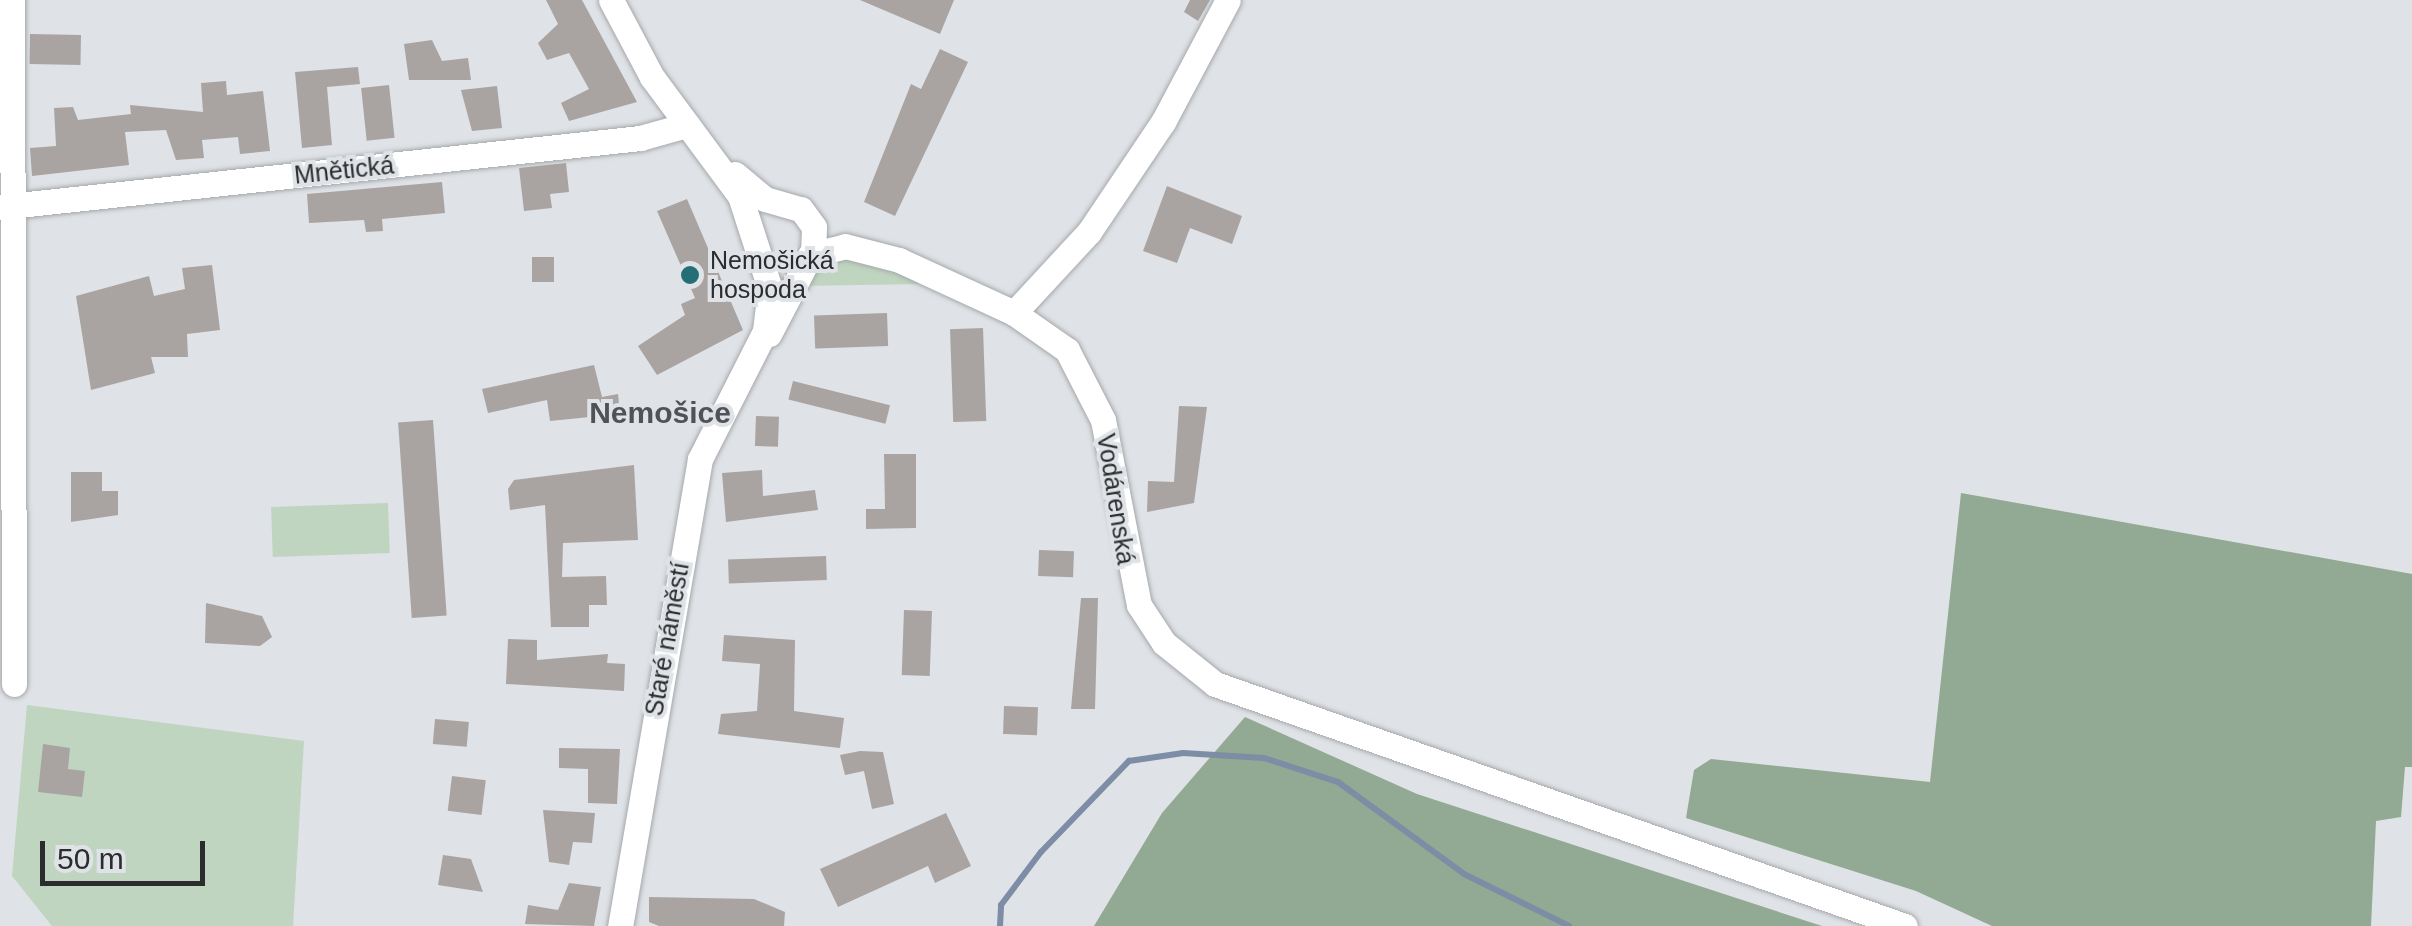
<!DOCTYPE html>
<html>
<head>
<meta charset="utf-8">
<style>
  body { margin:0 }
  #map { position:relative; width:2412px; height:926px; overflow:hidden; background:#dfe2e6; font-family:Helvetica,sans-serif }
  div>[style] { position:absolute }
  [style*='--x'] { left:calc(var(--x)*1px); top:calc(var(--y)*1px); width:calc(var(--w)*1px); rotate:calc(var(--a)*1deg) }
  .green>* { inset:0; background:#bfd5c0; transform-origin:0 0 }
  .forest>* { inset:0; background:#92a993 }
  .stream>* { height:6px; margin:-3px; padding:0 3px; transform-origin:3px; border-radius:3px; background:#7c8da5 }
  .building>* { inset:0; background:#a9a4a2; transform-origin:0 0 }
  .roads { filter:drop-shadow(0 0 2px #a5a8ab) drop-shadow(0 0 2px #a5a8ab) }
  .minor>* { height:25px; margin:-12.5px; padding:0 12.5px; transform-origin:12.5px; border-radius:12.5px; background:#fff }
  .dots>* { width:28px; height:28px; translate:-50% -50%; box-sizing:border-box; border:5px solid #dfe2e6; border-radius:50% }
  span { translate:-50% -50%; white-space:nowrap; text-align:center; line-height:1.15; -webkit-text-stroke:8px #dfe2e6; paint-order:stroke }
  .street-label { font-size:25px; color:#2b2c2d }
  .poi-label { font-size:25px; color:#2b2c2d }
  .left { translate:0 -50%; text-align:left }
  .quarter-label { font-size:30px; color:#505356; font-weight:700 }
  .scale { position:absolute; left:40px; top:841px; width:165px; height:45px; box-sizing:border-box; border:5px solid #2b2c2d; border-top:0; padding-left:12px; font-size:30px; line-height:35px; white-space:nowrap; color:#2b2c2d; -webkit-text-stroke:8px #dfe2e6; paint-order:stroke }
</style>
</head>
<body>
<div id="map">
  <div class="green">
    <i style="clip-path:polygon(848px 253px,926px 284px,796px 286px,815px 263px)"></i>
    <i style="left:388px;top:503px;width:50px;height:117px;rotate:88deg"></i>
    <i style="clip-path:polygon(27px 705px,304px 741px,293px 926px,52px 926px,12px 876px)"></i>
  </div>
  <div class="forest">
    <i style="clip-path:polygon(1961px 493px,2412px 574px,2412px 767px,2405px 767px,2401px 817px,2376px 821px,2371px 926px,1992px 926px,1916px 891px,1686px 818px,1694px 770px,1711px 759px,1930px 782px)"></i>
    <i style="clip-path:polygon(1245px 717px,1417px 794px,1822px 926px,1094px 926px,1162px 813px)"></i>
  </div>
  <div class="stream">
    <i style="--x:1000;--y:926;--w:21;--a:-87"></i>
    <i style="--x:1001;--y:905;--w:66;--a:-53"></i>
    <i style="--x:1041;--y:852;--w:127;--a:-46"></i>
    <i style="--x:1129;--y:761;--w:55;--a:-8.4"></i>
    <i style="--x:1183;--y:753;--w:81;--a:3.5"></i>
    <i style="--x:1264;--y:758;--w:78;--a:18"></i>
    <i style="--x:1338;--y:782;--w:156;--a:36.1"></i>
    <i style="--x:1464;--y:874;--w:117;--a:26.3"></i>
  </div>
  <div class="building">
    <i style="clip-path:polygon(546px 0,582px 0,637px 102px,569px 121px,561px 103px,589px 89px,569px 53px,547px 60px,538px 43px,558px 24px)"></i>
    <i style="clip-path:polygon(860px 0,954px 0,940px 34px)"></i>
    <i style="clip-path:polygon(1190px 0,1210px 0,1198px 21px,1184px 12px)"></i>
    <i style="left:30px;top:34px;width:51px;height:30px;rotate:1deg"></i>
    <i style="clip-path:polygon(432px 40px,442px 61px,468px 58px,471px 80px,409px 80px,404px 44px)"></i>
    <i style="clip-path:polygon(940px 49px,968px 62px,895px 216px,864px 202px,911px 84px,921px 89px)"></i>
    <i style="clip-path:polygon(358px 67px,360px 84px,327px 87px,332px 145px,302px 148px,295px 72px)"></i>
    <i style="clip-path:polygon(226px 81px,227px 95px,263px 91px,270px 151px,240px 154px,238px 137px,202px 140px,204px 158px,176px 160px,166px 130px,125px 132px,129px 165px,32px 176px,30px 148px,56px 146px,54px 108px,73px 107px,78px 120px,131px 114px,130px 105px,203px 112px,201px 83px)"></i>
    <i style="left:389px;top:85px;width:53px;height:28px;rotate:84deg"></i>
    <i style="clip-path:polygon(497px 86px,502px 128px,472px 131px,461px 90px)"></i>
    <i style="clip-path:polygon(566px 163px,569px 192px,550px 194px,552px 208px,524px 211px,519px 168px)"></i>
    <i style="clip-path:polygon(442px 182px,445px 213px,382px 219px,383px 231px,366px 232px,364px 220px,309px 223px,307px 194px)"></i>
    <i style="clip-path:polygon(1167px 186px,1242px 216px,1232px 244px,1190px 228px,1177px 263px,1143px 251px)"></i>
    <i style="clip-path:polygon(687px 199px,743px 330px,657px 375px,638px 346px,685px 315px,681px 304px,695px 298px,657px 211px)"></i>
    <i style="left:532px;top:257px;width:22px;height:25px"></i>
    <i style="clip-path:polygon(212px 265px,220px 330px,187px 334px,188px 357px,151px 357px,155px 373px,91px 390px,76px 296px,149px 276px,154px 296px,185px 289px,182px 268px)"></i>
    <i style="left:887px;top:313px;width:33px;height:73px;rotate:88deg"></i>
    <i style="left:983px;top:328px;width:93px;height:33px;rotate:88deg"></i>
    <i style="clip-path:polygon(594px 365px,602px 397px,618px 394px,620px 414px,550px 421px,547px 400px,488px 413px,482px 389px)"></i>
    <i style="left:793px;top:381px;width:100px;height:19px;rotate:14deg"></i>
    <i style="clip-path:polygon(1179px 406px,1207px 407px,1194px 503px,1147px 512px,1148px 481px,1174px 482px)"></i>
    <i style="left:756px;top:416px;width:23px;height:30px;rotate:2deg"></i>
    <i style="left:433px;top:420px;width:196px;height:35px;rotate:86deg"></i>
    <i style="clip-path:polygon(884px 454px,916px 454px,916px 528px,866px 529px,866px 509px,885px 509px)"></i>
    <i style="clip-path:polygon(634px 465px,638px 540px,563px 543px,562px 577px,606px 576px,607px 605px,589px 605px,589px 627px,551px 627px,545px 505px,510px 510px,508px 489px,514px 480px)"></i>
    <i style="clip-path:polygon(762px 470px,763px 496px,815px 490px,818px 510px,726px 522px,722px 473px)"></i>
    <i style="clip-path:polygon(71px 472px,102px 472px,102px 491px,118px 491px,118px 515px,71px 522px)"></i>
    <i style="left:1039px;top:550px;width:35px;height:26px;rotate:2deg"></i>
    <i style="left:826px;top:556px;width:24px;height:98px;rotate:88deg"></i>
    <i style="clip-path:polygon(1081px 598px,1098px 598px,1095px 709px,1071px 709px)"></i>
    <i style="clip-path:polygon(206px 603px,262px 616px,272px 637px,260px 646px,205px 643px)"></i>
    <i style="left:904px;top:610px;width:28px;height:65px;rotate:2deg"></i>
    <i style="clip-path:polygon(724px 635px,795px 640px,794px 711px,844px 718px,840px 748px,718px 734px,721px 714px,757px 711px,760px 664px,722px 661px)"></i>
    <i style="clip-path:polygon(508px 639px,537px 640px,537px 660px,608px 654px,607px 663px,625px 664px,624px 691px,506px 684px)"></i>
    <i style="left:1004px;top:706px;width:34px;height:28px;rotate:2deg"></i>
    <i style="left:435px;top:719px;width:34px;height:25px;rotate:5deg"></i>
    <i style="clip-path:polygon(43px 744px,70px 748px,68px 769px,85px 771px,82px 797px,38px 792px)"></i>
    <i style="clip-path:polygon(559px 748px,620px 749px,617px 804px,588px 803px,588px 769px,559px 768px)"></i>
    <i style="clip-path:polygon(860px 751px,883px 752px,894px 804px,872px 809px,864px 771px,845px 775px,840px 755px)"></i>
    <i style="left:452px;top:776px;width:34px;height:35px;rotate:7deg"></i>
    <i style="clip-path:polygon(543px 810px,595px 813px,592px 843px,573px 842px,569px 865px,549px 862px)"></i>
    <i style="clip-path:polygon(946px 813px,971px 866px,935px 883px,928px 866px,838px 907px,820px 869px)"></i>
    <i style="clip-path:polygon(443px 855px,471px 859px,483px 892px,438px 885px)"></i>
    <i style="clip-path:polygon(569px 883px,601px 887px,594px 926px,525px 924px,528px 905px,558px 910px)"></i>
    <i style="clip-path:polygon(649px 897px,754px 899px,785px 912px,784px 926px,659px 926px,649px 922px)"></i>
  </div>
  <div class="roads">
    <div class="minor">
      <i style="--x:12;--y:0;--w:684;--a:89.83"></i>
      <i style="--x:611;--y:0;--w:87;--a:62"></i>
      <i style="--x:652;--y:77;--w:148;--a:53.5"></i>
      <i style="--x:740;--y:196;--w:98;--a:72.1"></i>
      <i style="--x:770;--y:289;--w:42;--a:96.8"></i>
      <i style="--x:765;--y:331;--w:144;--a:116.9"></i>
      <i style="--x:700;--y:459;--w:474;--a:99.7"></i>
      <i style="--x:735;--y:174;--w:39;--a:40"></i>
      <i style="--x:765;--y:199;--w:37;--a:16"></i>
      <i style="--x:801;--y:209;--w:22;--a:54"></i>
      <i style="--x:814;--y:227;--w:23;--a:92"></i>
      <i style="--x:813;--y:250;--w:95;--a:117.6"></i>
      <i style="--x:0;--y:207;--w:644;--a:-6.15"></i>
      <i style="--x:640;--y:138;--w:49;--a:-15.5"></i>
      <i style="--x:810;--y:255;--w:36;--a:-14"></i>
      <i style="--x:845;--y:246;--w:56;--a:14.5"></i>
      <i style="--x:899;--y:260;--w:127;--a:24.7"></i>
      <i style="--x:1014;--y:313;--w:65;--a:34.9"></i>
      <i style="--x:1067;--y:350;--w:79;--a:62.8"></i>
      <i style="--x:1103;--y:420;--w:188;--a:79"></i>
      <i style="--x:1139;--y:605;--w:45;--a:56.7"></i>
      <i style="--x:1164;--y:643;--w:65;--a:38.8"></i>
      <i style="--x:1215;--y:684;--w:731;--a:19.33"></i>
      <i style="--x:1014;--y:313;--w:110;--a:-47.2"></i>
      <i style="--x:1089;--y:232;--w:133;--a:-56.1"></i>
      <i style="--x:1163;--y:122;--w:138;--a:-62"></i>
    </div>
  </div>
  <div class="dots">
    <i style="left:690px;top:275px;background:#246e75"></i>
  </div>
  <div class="street-label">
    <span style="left:344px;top:170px;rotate:-6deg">Mnětická</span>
    <span style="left:1116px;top:499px;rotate:81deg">Vodárenská</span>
    <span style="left:667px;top:639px;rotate:-80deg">Staré náměstí</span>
  </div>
  <div class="poi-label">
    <span class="left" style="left:710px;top:275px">Nemošická<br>hospoda</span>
  </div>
  <div class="quarter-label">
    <span style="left:660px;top:413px">Nemošice</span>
  </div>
  <div class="scale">50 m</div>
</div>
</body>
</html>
